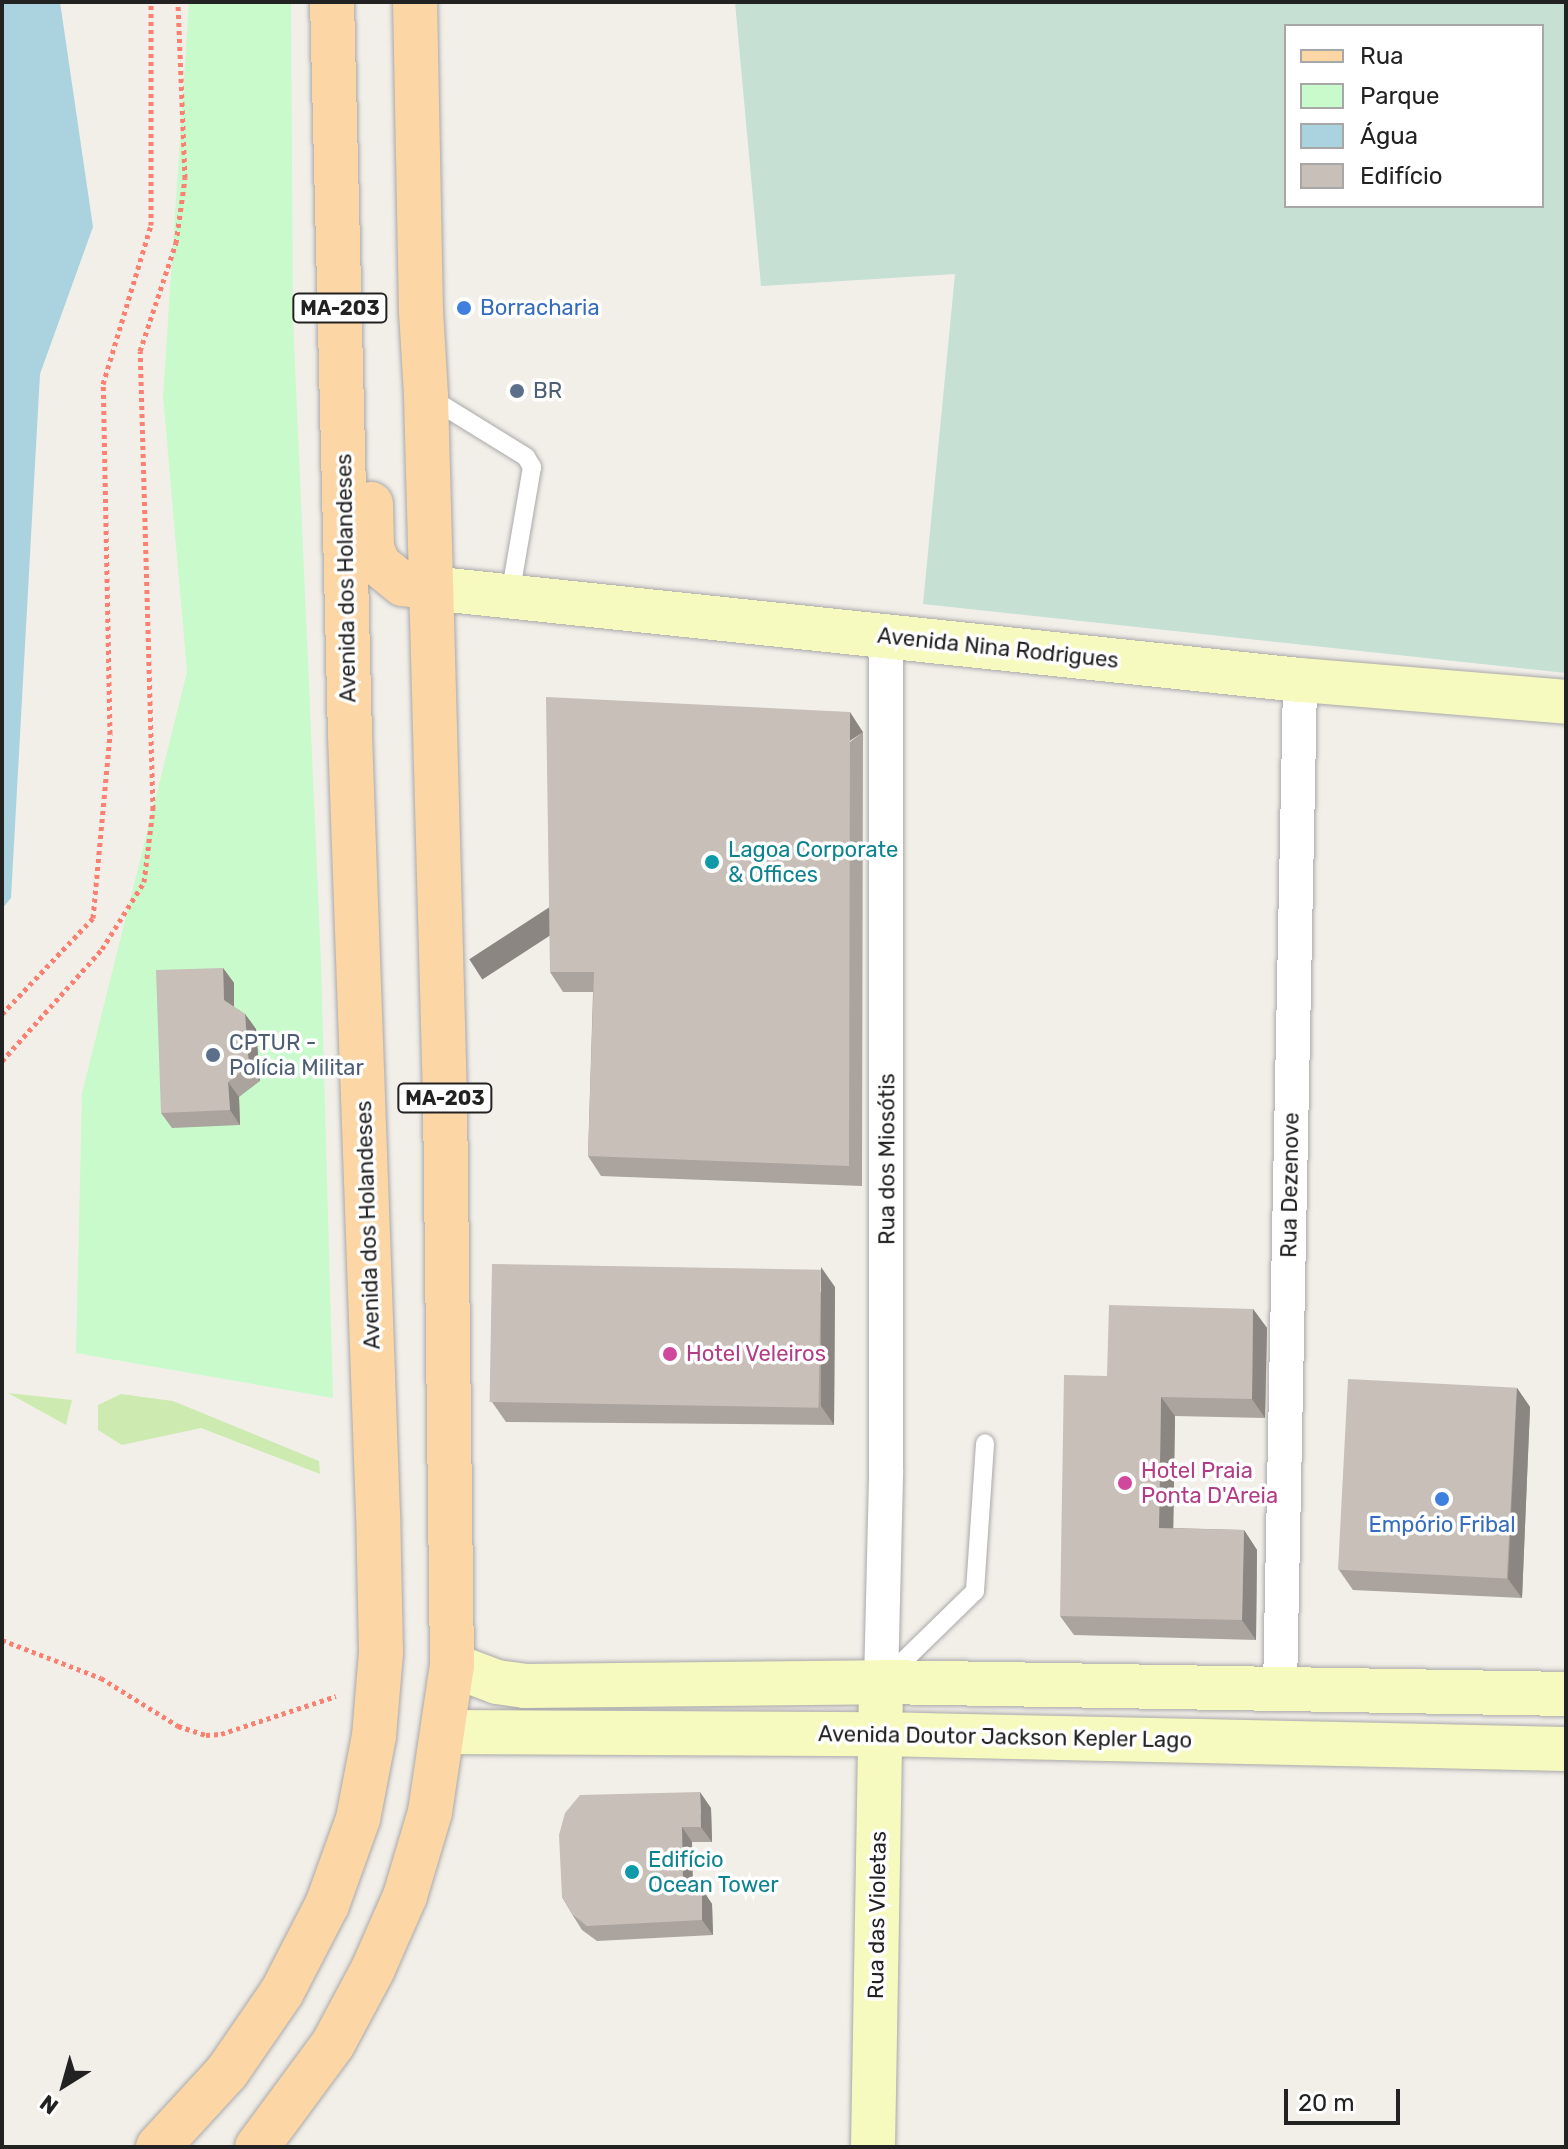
<!DOCTYPE html>
<html>
<head>
<meta charset="utf-8">
<style>
  body { margin:0 }
  #map { position:relative; width:1568px; height:2149px; overflow:hidden; background:#f2efe9; font-family:Rubik,sans-serif }
  div>[style] { position:absolute }
  [style*='--x'] { left:calc(var(--x)*1px); top:calc(var(--y)*1px); width:calc(var(--w)*1px); rotate:calc(var(--a)*1deg) }
  .grass>* { inset:0; background:#cdebb0 }
  .wetland>* { inset:0; background:#c6e0d4 }
  .park>* { inset:0; background:#c8facc }
  .water>* { inset:0; background:#aad3df }
  .path>* { height:5px; margin-top:-2.5px; transform-origin:0; background:repeating-linear-gradient(90deg,#fa8072 0 4px,transparent 0 8px) }
  .roads { filter:drop-shadow(0 0 2px #a9a9a9) drop-shadow(0 0 2px #a9a9a9) }
  .lane>* { height:18px; margin:-9px; padding:0 9px; transform-origin:9px; border-radius:9px; background:#fff }
  .street>* { height:34px; margin:-17px; padding:0 17px; transform-origin:17px; border-radius:17px; background:#fff }
  .secondary>* { height:44px; margin:-22px; padding:0 22px; transform-origin:22px; border-radius:22px; background:#f7fabf }
  .primary>* { height:44px; margin:-22px; padding:0 22px; transform-origin:22px; border-radius:22px; background:#fcd6a4 }
  .wall>* { inset:0; background:#aba49e }
  .shaded-wall>* { inset:0; background:#8b8681; transform-origin:0 0 }
  .building>* { inset:0; background:#c7bfb8; transform-origin:0 0 }
  .dots>* { width:22px; height:22px; translate:-50% -50%; box-sizing:border-box; border:4px solid #fff; border-radius:50% }
  span { translate:-50% -50%; white-space:nowrap; text-align:center; line-height:1.15; -webkit-text-stroke:7px #fff; paint-order:stroke }
  .shield-label span { padding:2px 6px; background:#fff; border:2px solid; border-radius:6px; -webkit-text-stroke-width:0 }
  .shield-label { font-size:20px; color:#222; font-weight:700 }
  .shop-label { font-size:22px; color:#366cbe }
  .left { translate:0 -50%; text-align:left }
  .service-label { font-size:22px; color:#4e5e75 }
  .street-label { font-size:22px; color:#222 }
  .culture-label { font-size:22px; color:#0d838f }
  .hotel-label { font-size:22px; color:#b23c85 }
  .frame { position:absolute; inset:0; border:4px solid #222; pointer-events:none }
  .legend { position:absolute; left:1284px; top:24px; width:260px; height:184px; box-sizing:border-box; background:#fff; border:2px solid #a7a7a7; margin:0; padding:10px 14px; list-style:none; font-size:24px; color:#222 }
  .legend li { display:flex; align-items:center; gap:16px; height:40px }
  .legend b { width:40px; border:2px solid #a7a7a7 }
  .north { position:absolute; left:24px; top:2045px; width:80px; height:80px; -webkit-text-stroke:6px #fff; paint-order:stroke; rotate:217deg; font-size:22px; font-weight:700; line-height:32px; text-align:center; color:#222 }
  .north::after { content:''; display:block; margin:auto; width:28px; height:36px; background:#222; clip-path:polygon(50% 0,100% 100%,50% 72%,0 100%) }
  .scale { position:absolute; left:1284px; top:2089px; width:116px; height:36px; box-sizing:border-box; border:4px solid #222; border-top:0; padding-left:10px; font-size:24px; line-height:28px; white-space:nowrap; color:#222; -webkit-text-stroke:6px #fff; paint-order:stroke }
</style>
</head>
<body>
<div id="map">
  <div class="grass">
    <i style="clip-path:polygon(8px 1393px,72px 1400px,66px 1425px)"></i>
    <i style="clip-path:polygon(121px 1394px,173px 1401px,319px 1461px,320px 1474px,201px 1428px,122px 1445px,98px 1430px,98px 1405px)"></i>
  </div>
  <div class="wetland">
    <i style="clip-path:polygon(evenodd,735px 2px,1566px 2px,1566px 673px,923px 604px,955px 274px,761px 286px,735px 2px,1286px 26px,1542px 26px,1542px 206px,1286px 206px,1286px 26px)"></i>
  </div>
  <div class="park">
    <i style="clip-path:polygon(189px 2px,291px 2px,293px 318px,321px 961px,333px 1398px,76px 1353px,82px 1093px,187px 672px,163px 396px)"></i>
  </div>
  <div class="water">
    <i style="clip-path:polygon(2px 2px,60px 2px,93px 227px,40px 374px,11px 898px,2px 909px)"></i>
  </div>
  <div class="path">
    <i style="--x:2;--y:1014;--w:132;--a:-46.5"></i>
    <i style="--x:93;--y:918;--w:185;--a:-84.7"></i>
    <i style="--x:110;--y:734;--w:350;--a:-91.1"></i>
    <i style="--x:103;--y:384;--w:166;--a:-73.2"></i>
    <i style="--x:151;--y:225;--w:223;--a:-90"></i>
    <i style="--x:2;--y:1061;--w:150;--a:-48.2"></i>
    <i style="--x:102;--y:949;--w:79;--a:-57.9"></i>
    <i style="--x:144;--y:882;--w:74;--a:-83"></i>
    <i style="--x:153;--y:809;--w:458;--a:-91.6"></i>
    <i style="--x:140;--y:351;--w:114;--a:-71.6"></i>
    <i style="--x:176;--y:243;--w:66;--a:-82.1"></i>
    <i style="--x:185;--y:178;--w:176;--a:-92.3"></i>
    <i style="--x:2;--y:1640;--w:106;--a:21"></i>
    <i style="--x:101;--y:1678;--w:91;--a:31.9"></i>
    <i style="--x:178;--y:1726;--w:29;--a:18"></i>
    <i style="--x:206;--y:1735;--w:15;--a:-4"></i>
    <i style="--x:221;--y:1734;--w:121;--a:-18.3"></i>
  </div>
  <div class="roads">
    <div class="lane">
      <i style="--x:429;--y:397;--w:114;--a:31.7"></i>
      <i style="--x:526;--y:457;--w:12;--a:59"></i>
      <i style="--x:532;--y:467;--w:131;--a:99.7"></i>
      <i style="--x:889;--y:1675;--w:120;--a:-44.3"></i>
      <i style="--x:975;--y:1591;--w:148;--a:-86.1"></i>
    </div>
    <div class="street">
      <i style="--x:881;--y:1682;--w:212;--a:-88.6"></i>
      <i style="--x:886;--y:1470;--w:834;--a:-90"></i>
      <i style="--x:1280;--y:1689;--w:1009;--a:-88.86"></i>
    </div>
    <div class="secondary">
      <i style="--x:430;--y:588;--w:875;--a:6.04"></i>
      <i style="--x:1300;--y:680;--w:267;--a:4.7"></i>
      <i style="--x:452;--y:1665;--w:48;--a:20.7"></i>
      <i style="--x:497;--y:1682;--w:28;--a:8"></i>
      <i style="--x:525;--y:1686;--w:356;--a:-0.6"></i>
      <i style="--x:881;--y:1682;--w:685;--a:1"></i>
      <i style="--x:445;--y:1732;--w:435;--a:0.3"></i>
      <i style="--x:880;--y:1734;--w:686;--a:1.25"></i>
      <i style="--x:873;--y:2147;--w:442;--a:-89"></i>
    </div>
    <div class="primary">
      <i style="--x:371;--y:504;--w:44;--a:88.7"></i>
      <i style="--x:372;--y:548;--w:17;--a:69"></i>
      <i style="--x:378;--y:564;--w:32;--a:39"></i>
      <i style="--x:403;--y:584;--w:27;--a:8"></i>
      <i style="--x:158;--y:2147;--w:102;--a:-47.4"></i>
      <i style="--x:227;--y:2072;--w:97;--a:-55.5"></i>
      <i style="--x:282;--y:1992;--w:98;--a:-62.7"></i>
      <i style="--x:327;--y:1905;--w:91;--a:-70.2"></i>
      <i style="--x:358;--y:1819;--w:85;--a:-79.1"></i>
      <i style="--x:374;--y:1736;--w:84;--a:-85.2"></i>
      <i style="--x:381;--y:1652;--w:138;--a:-91.2"></i>
      <i style="--x:378;--y:1514;--w:779;--a:-92.06"></i>
      <i style="--x:350;--y:736;--w:734;--a:-91.4"></i>
      <i style="--x:257;--y:2147;--w:128;--a:-53.6"></i>
      <i style="--x:333;--y:2044;--w:85;--a:-61.9"></i>
      <i style="--x:373;--y:1969;--w:80;--a:-66.3"></i>
      <i style="--x:405;--y:1896;--w:88;--a:-73.4"></i>
      <i style="--x:430;--y:1812;--w:149;--a:-81.5"></i>
      <i style="--x:452;--y:1665;--w:566;--a:-90.71"></i>
      <i style="--x:445;--y:1099;--w:704;--a:-91.55"></i>
      <i style="--x:426;--y:395;--w:83;--a:-93.4"></i>
      <i style="--x:421;--y:312;--w:310;--a:-91.1"></i>
    </div>
  </div>
  <div class="wall">
    <i style="clip-path:polygon(863px 732px,862px 1186px,601px 1176px,588px 1156px,593px 992px,563px 992px,550px 972px)"></i>
    <i style="clip-path:polygon(223px 968px,234px 983px,234px 1007px,245px 1014px,256px 1029px,260px 1081px,239px 1097px,240px 1125px,172px 1128px,161px 1113px)"></i>
    <i style="clip-path:polygon(835px 1287px,834px 1425px,506px 1422px,492px 1402px)"></i>
    <i style="clip-path:polygon(1253px 1309px,1267px 1328px,1265px 1418px,1175px 1416px,1173px 1528px,1244px 1530px,1257px 1550px,1256px 1640px,1074px 1635px,1060px 1616px,1107px 1376px)"></i>
    <i style="clip-path:polygon(1517px 1388px,1530px 1407px,1522px 1598px,1353px 1590px,1339px 1570px)"></i>
    <i style="clip-path:polygon(711px 1808px,712px 1842px,692px 1842px,693px 1889px,702px 1889px,712px 1904px,713px 1935px,597px 1941px,582px 1930px,572px 1914px,562px 1897px)"></i>
  </div>
  <div class="shaded-wall">
    <i style="left:850px;top:712px;width:24px;height:454px;rotate:57deg"></i>
    <i style="clip-path:polygon(223px 968px,234px 983px,234px 1015px,224px 1000px)"></i>
    <i style="clip-path:polygon(245px 1014px,256px 1029px,260px 1081px,249px 1066px)"></i>
    <i style="clip-path:polygon(228px 1082px,239px 1097px,240px 1125px,230px 1110px)"></i>
    <i style="clip-path:polygon(821px 1267px,835px 1287px,834px 1425px,821px 1406px)"></i>
    <i style="clip-path:polygon(1253px 1309px,1267px 1328px,1265px 1418px,1252px 1399px)"></i>
    <i style="clip-path:polygon(1517px 1388px,1530px 1407px,1522px 1598px,1508px 1579px)"></i>
    <i style="clip-path:polygon(1161px 1397px,1175px 1416px,1173px 1548px,1159px 1528px)"></i>
    <i style="clip-path:polygon(1244px 1530px,1257px 1550px,1256px 1640px,1242px 1620px)"></i>
    <i style="clip-path:polygon(700px 1792px,711px 1808px,712px 1842px,701px 1827px)"></i>
    <i style="clip-path:polygon(682px 1827px,692px 1842px,693px 1905px,683px 1889px)"></i>
    <i style="clip-path:polygon(702px 1889px,712px 1904px,713px 1935px,702px 1920px)"></i>
  </div>
  <div class="building">
    <i style="clip-path:polygon(546px 697px,850px 712px,849px 1166px,588px 1156px,594px 972px,550px 972px)"></i>
    <i style="clip-path:polygon(223px 968px,224px 1000px,245px 1014px,249px 1066px,228px 1082px,230px 1110px,161px 1113px,156px 970px)"></i>
    <i style="left:492px;top:1264px;width:329px;height:138px;rotate:1deg"></i>
    <i style="clip-path:polygon(1109px 1305px,1253px 1309px,1252px 1399px,1161px 1397px,1159px 1528px,1244px 1530px,1242px 1620px,1060px 1616px,1064px 1375px,1107px 1376px)"></i>
    <i style="left:1348px;top:1379px;width:169px;height:191px;rotate:3deg"></i>
    <i style="clip-path:polygon(700px 1792px,701px 1827px,682px 1827px,683px 1889px,702px 1889px,702px 1920px,587px 1926px,572px 1914px,562px 1897px,559px 1835px,565px 1813px,580px 1795px)"></i>
  </div>
  <div class="dots">
    <i style="left:464px;top:308px;background:#3f7fe0"></i>
    <i style="left:517px;top:391px;background:#5c6f8a"></i>
    <i style="left:712px;top:862px;background:#0f9aa8"></i>
    <i style="left:213px;top:1055px;background:#5c6f8a"></i>
    <i style="left:670px;top:1354px;background:#d1479c"></i>
    <i style="left:1125px;top:1483px;background:#d1479c"></i>
    <i style="left:1442px;top:1499px;background:#3f7fe0"></i>
    <i style="left:632px;top:1872px;background:#0f9aa8"></i>
  </div>
  <div class="shield-label">
    <span style="left:340px;top:308px">MA-203</span>
    <span style="left:445px;top:1098px">MA-203</span>
  </div>
  <div class="shop-label">
    <span class="left" style="left:480px;top:308px">Borracharia</span>
    <span style="left:1442px;top:1525px">Empório Fribal</span>
  </div>
  <div class="service-label">
    <span class="left" style="left:533px;top:391px">BR</span>
    <span class="left" style="left:229px;top:1055px">CPTUR -<br>Polícia Militar</span>
  </div>
  <div class="street-label">
    <span style="left:346px;top:578px;rotate:-91deg">Avenida dos Holandeses</span>
    <span style="left:998px;top:648px;rotate:6deg">Avenida Nina Rodrigues</span>
    <span style="left:887px;top:1159px;rotate:-90deg">Rua dos Miosótis</span>
    <span style="left:1290px;top:1185px;rotate:-89deg">Rua Dezenove</span>
    <span style="left:368px;top:1225px;rotate:-92deg">Avenida dos Holandeses</span>
    <span style="left:1005px;top:1737px;rotate:1deg">Avenida Doutor Jackson Kepler Lago</span>
    <span style="left:877px;top:1915px;rotate:-89deg">Rua das Violetas</span>
  </div>
  <div class="culture-label">
    <span class="left" style="left:728px;top:862px">Lagoa Corporate<br>&amp; Offices</span>
    <span class="left" style="left:648px;top:1872px">Edifício<br>Ocean Tower</span>
  </div>
  <div class="hotel-label">
    <span class="left" style="left:686px;top:1354px">Hotel Veleiros</span>
    <span class="left" style="left:1141px;top:1483px">Hotel Praia<br>Ponta D'Areia</span>
  </div>
  <div class="frame"></div>
  <ul class="legend">
  <li><b style="height:10px;background:#fcd6a4"></b>Rua</li>
  <li><b style="height:22px;background:#c8facc"></b>Parque</li>
  <li><b style="height:22px;background:#aad3df"></b>Água</li>
  <li><b style="height:22px;background:#c7bfb8"></b>Edifício</li>
  </ul>
  <div class="north">N</div>
  <div class="scale">20 m</div>
</div>
</body>
</html>
